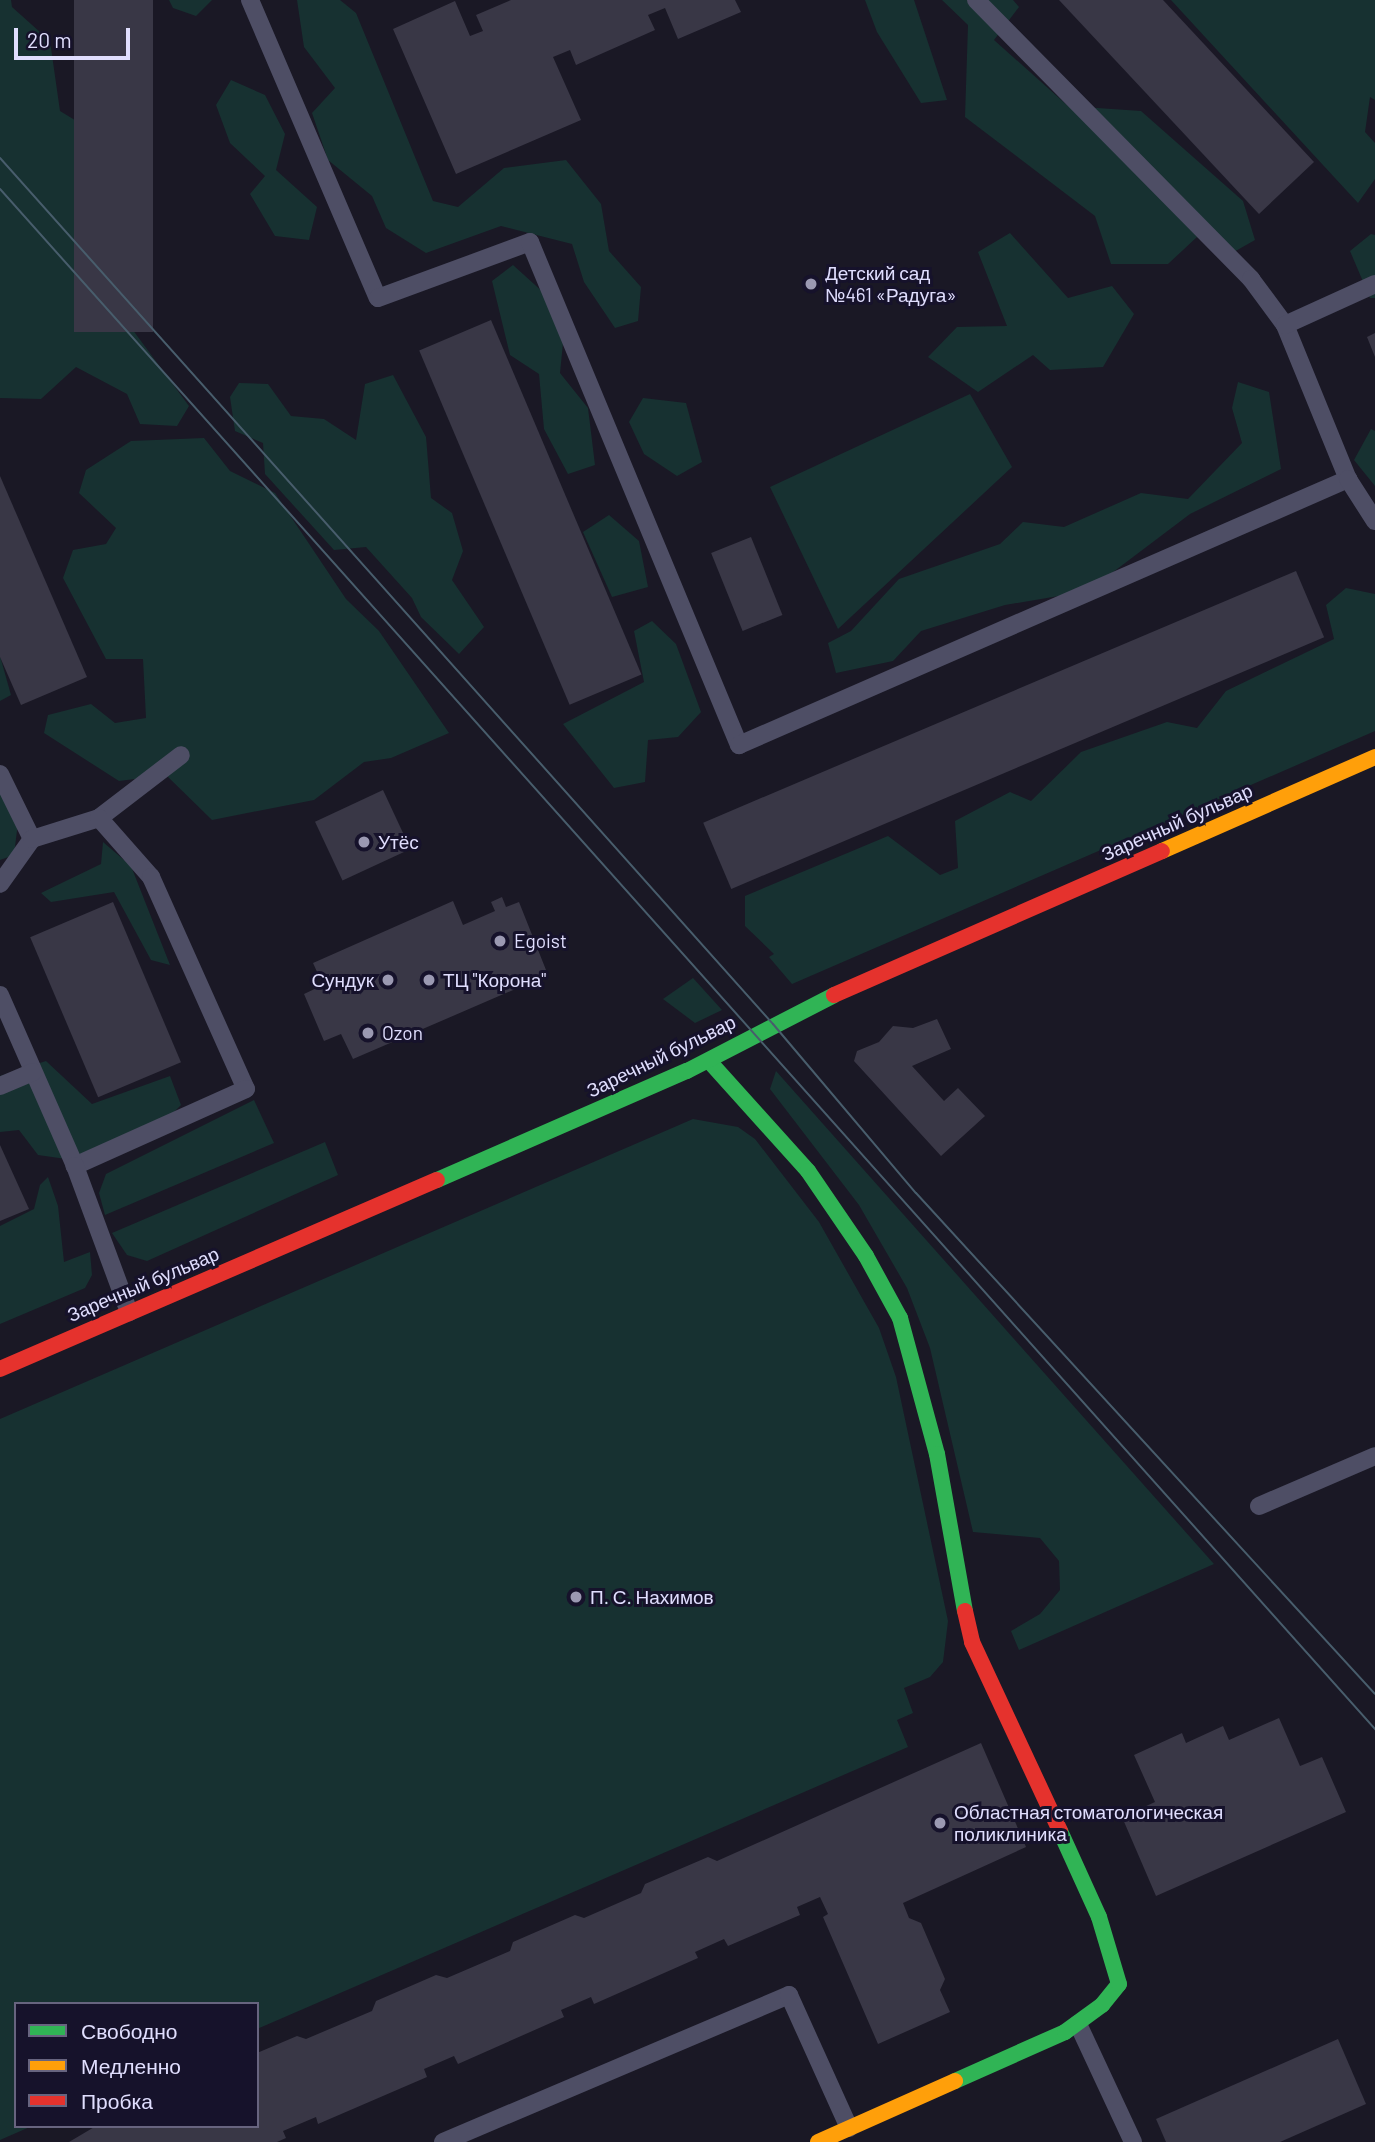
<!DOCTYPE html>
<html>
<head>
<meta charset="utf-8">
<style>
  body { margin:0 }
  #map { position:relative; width:1375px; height:2142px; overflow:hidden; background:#1a1825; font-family:Barlow,sans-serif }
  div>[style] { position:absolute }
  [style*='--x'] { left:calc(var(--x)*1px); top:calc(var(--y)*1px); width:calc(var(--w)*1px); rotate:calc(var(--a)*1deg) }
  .green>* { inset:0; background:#173131 }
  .building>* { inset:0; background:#393746; transform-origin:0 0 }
  .lane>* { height:18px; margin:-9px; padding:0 9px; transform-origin:9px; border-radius:9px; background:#4e4e65 }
  .fast>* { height:16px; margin:-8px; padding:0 8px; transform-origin:8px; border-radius:8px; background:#30b455 }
  .slow>* { height:16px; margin:-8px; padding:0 8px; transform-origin:8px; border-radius:8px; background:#ff9f0a }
  .jam>* { height:16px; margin:-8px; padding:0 8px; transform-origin:8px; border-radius:8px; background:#e5322d }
  .tram>* { height:2px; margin:-1px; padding:0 1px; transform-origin:1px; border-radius:1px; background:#485d6c }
  .dots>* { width:19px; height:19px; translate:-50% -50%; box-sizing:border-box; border:4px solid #16122b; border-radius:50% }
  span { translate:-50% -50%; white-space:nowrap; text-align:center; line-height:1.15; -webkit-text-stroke:6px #16122b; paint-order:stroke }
  .poi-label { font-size:19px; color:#e0defe }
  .left { translate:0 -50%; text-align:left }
  .right { translate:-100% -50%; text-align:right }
  .street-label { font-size:19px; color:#e0defe }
  .legend { position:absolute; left:14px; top:2002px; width:245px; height:126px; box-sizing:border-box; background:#16122b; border:2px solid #67647f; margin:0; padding:9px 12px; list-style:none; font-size:21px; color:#e0defe }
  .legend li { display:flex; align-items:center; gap:14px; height:35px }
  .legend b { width:35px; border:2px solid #67647f }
  .scale { position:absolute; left:14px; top:28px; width:116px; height:32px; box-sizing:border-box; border:4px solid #e0defe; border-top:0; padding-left:9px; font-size:21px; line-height:24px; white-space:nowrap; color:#e0defe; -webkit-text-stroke:5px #16122b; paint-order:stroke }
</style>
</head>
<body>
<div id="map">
  <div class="green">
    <i style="clip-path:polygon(0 0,11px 0,12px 7px,50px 41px,60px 111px,101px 136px,106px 193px,138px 213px,144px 263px,118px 276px,118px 310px,189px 406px,177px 426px,140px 424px,127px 394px,76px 367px,41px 399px,0 398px)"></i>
    <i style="clip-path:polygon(169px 0,212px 0,196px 16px,173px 8px)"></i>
    <i style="clip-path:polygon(297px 0,340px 0,356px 13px,433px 201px,458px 207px,504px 168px,566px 160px,601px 204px,609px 251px,641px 287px,638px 321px,615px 328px,584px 282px,572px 244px,501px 226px,426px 253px,386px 228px,372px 196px,328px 160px,312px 113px,335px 88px,304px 47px)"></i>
    <i style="clip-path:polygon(865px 0,914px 0,947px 100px,921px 103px,877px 32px)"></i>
    <i style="clip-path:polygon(942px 0,1013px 0,1019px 7px,994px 40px,1068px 106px,1141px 111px,1243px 201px,1255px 240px,1225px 257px,1197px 237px,1168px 264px,1111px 264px,1095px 216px,965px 117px,968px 25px)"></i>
    <i style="clip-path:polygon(1171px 0,1375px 0,1375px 100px,1370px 97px,1365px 132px,1375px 143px,1375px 179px,1358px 203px)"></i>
    <i style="clip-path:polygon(231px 80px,265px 95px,285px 134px,276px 170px,317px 207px,309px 240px,275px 236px,250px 194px,265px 176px,230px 143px,216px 105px)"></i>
    <i style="clip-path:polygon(1010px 233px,1068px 298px,1112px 286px,1134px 314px,1103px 367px,1050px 370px,1033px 355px,978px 392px,928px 357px,957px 327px,1007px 326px,978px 252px)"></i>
    <i style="clip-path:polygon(1371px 234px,1375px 235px,1375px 298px,1370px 298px,1350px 251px)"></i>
    <i style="clip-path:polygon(513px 265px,566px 313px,560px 373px,588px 408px,595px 465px,568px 474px,544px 429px,539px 374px,510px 355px,492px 281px)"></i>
    <i style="clip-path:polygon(393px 375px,426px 437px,431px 498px,452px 513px,463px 551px,452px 580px,484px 627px,459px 654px,421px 617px,412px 598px,366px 547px,334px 550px,265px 474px,263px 443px,235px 431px,230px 397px,239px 383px,268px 384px,291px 416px,324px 419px,356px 440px,365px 384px)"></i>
    <i style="clip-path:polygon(1238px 382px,1269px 392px,1281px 469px,1190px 514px,1088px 591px,1005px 605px,921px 631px,893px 661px,836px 673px,828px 643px,851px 631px,899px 579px,1000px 544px,1023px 522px,1064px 527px,1141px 493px,1188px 499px,1242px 443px,1232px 408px)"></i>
    <i style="clip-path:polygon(970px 394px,1012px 467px,838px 629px,770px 487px)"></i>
    <i style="clip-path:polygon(643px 398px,686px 403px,702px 462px,677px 476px,644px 454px,629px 422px)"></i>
    <i style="clip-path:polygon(1371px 429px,1375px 431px,1375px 486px,1354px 460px)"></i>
    <i style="clip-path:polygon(204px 438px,230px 471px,275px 493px,346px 599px,379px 631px,449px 733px,391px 758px,364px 762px,314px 800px,212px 820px,166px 775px,119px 781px,44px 733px,48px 715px,91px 704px,115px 723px,146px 718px,143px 659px,106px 659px,63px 578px,73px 550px,106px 544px,116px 528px,79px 493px,86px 470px,131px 441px)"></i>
    <i style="clip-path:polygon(609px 515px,639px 541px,648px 587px,612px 597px,583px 532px)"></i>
    <i style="clip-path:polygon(1346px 588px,1375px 594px,1375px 731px,1127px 839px,1118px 847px,1110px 846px,792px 984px,769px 957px,774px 954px,745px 926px,745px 896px,888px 836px,940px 875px,958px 868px,955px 821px,1010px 792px,1031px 801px,1081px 752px,1167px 722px,1197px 728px,1226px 691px,1334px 639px,1326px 605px)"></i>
    <i style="clip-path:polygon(652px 621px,676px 644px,701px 712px,678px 737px,648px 740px,645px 782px,614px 788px,563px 724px,644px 682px,634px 631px)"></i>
    <i style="clip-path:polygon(0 656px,11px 695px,0 701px)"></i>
    <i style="clip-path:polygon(0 782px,19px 814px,14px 855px,0 860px)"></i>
    <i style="clip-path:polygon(103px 842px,131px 866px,170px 965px,151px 960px,114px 892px,51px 902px,41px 893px,101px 864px)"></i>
    <i style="clip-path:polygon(693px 978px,722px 1010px,695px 1023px,663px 999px)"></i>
    <i style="clip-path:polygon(46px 1061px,92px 1104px,170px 1076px,181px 1105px,157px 1129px,66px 1159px,38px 1155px,19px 1130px,0 1132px,0 1076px)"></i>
    <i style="clip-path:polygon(776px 1071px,1214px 1564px,1019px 1650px,1011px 1631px,1040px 1614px,1060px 1590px,1059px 1561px,1040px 1538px,973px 1532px,930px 1348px,907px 1288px,859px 1205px,770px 1089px)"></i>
    <i style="clip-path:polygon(254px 1100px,274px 1143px,105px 1215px,99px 1193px,106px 1174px)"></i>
    <i style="clip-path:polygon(693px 1119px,738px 1127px,755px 1139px,819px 1222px,879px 1328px,896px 1377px,948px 1621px,943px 1662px,930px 1677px,904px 1688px,913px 1713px,897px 1720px,908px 1747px,257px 2029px,257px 2004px,16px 2004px,16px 2126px,32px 2126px,0 2140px,0 1419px)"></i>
    <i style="clip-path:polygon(325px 1142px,338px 1175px,147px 1261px,127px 1255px,112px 1233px)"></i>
    <i style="clip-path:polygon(48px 1177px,58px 1206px,64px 1262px,90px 1252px,92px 1275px,85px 1288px,0 1324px,0 1226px,34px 1209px,40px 1185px)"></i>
  </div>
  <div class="building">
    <i style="left:74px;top:0;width:79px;height:332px"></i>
    <i style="clip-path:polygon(511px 0,735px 0,741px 12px,678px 39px,665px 8px,648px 15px,655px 30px,576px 65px,570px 50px,553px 57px,581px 120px,456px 174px,393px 29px,455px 1px,470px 36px,483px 31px,476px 15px)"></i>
    <i style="clip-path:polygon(1059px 0,1163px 0,1314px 162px,1259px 214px)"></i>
    <i style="left:491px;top:320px;width:385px;height:78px;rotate:67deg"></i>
    <i style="clip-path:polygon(1375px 333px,1375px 357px,1367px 337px)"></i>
    <i style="clip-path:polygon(0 476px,87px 677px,21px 705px,0 657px)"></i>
    <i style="left:751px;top:537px;width:84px;height:43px;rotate:68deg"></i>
    <i style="left:1296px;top:571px;width:72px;height:644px;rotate:67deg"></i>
    <i style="left:383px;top:790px;width:65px;height:75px;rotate:65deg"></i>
    <i style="clip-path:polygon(502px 897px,506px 907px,519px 902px,548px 975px,353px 1059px,341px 1034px,324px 1041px,304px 994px,323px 985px,313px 963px,453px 901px,463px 925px,495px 911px,491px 902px)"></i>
    <i style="left:113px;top:902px;width:174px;height:90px;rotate:67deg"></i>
    <i style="clip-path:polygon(937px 1019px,951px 1049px,912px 1066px,944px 1101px,958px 1088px,985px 1116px,941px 1156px,854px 1061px,857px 1051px,879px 1042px,893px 1026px,913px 1028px)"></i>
    <i style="clip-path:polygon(0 1145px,29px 1209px,0 1221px)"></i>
    <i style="clip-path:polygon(1279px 1718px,1300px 1766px,1322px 1757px,1346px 1812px,1156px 1896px,1122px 1817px,1155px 1802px,1134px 1755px,1182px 1733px,1186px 1743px,1223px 1726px,1229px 1740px)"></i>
    <i style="clip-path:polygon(981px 1743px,1026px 1847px,903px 1903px,909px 1918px,921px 1923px,945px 1979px,940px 1990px,950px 2012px,878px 2044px,823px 1917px,828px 1914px,820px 1897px,797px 1907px,800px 1915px,728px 1946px,724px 1939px,695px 1952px,698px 1958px,594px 2004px,591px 1997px,561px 2010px,564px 2017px,458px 2064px,454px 2056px,424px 2069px,427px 2077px,318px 2124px,316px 2117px,283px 2131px,286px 2138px,277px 2142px,69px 2142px,96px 2126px,257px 2126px,257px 2053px,297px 2036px,306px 2039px,372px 2011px,376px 2001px,436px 1975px,447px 1978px,510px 1951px,513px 1942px,575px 1915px,584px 1918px,641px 1893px,645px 1884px,708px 1857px,717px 1861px)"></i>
    <i style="clip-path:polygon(1338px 2039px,1366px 2104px,1280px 2142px,1166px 2142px,1156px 2119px)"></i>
  </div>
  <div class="lane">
    <i style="--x:250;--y:0;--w:324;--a:66.8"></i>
    <i style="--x:378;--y:298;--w:162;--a:-20.2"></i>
    <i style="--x:530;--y:242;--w:545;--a:67.44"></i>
    <i style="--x:739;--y:745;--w:665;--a:-23.59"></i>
    <i style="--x:976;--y:0;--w:392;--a:45.4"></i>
    <i style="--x:1251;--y:279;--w:57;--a:53.5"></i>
    <i style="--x:1285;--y:325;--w:166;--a:67.8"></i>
    <i style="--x:1348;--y:479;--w:50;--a:57.3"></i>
    <i style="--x:1285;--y:325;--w:99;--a:-24.5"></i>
    <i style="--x:0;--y:774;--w:72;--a:63.8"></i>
    <i style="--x:32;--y:839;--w:55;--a:125.4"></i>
    <i style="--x:99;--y:818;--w:103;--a:-37.5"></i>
    <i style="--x:32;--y:839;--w:70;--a:-17.4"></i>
    <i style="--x:99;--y:818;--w:79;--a:48.6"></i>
    <i style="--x:151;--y:877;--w:232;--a:65.9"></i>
    <i style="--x:246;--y:1089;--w:188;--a:155.8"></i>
    <i style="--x:0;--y:995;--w:187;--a:66.3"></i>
    <i style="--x:75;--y:1166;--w:156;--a:69.7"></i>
    <i style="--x:0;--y:1086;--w:36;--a:-23"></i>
    <i style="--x:1259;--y:1506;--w:126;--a:-23.3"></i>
    <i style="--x:1078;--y:2024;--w:130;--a:65"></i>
    <i style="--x:443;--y:2142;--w:376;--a:-23"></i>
    <i style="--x:789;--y:1995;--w:146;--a:65.7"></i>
  </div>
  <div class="fast">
    <i style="--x:709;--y:1061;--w:148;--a:48"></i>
    <i style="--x:808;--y:1171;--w:103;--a:55.7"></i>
    <i style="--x:866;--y:1256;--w:71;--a:61.3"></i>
    <i style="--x:900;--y:1318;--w:141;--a:74.8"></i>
    <i style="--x:937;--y:1454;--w:159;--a:79.9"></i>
    <i style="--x:437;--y:1180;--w:273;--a:-23.6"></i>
    <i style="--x:687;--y:1071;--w:165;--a:-27.3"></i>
    <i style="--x:955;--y:2081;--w:120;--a:-24"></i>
    <i style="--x:1065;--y:2032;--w:46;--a:-36.1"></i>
    <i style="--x:1102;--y:2005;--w:27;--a:-51"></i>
    <i style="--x:1119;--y:1984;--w:70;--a:-106.6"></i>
    <i style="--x:1099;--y:1917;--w:94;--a:-114.4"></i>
  </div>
  <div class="slow">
    <i style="--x:1162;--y:851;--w:233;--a:-23.8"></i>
    <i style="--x:818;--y:2142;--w:150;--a:-24"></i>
  </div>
  <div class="jam">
    <i style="--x:834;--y:995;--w:358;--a:-23.7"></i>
    <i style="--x:0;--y:1369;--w:476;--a:-23.4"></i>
    <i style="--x:965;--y:1611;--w:32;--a:77"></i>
    <i style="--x:972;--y:1642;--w:208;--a:65"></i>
  </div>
  <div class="tram">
    <i style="--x:0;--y:158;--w:1161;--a:48.25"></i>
    <i style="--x:773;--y:1024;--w:221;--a:49.8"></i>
    <i style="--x:916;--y:1193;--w:679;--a:47.51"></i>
    <i style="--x:0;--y:189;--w:2065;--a:48.24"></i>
  </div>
  <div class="dots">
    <i style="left:811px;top:284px;background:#9b99b2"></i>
    <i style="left:364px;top:842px;background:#9b99b2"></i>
    <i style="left:500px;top:941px;background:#9b99b2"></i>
    <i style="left:388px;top:980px;background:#9b99b2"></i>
    <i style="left:429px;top:980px;background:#9b99b2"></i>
    <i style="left:368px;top:1033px;background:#9b99b2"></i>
    <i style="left:576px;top:1597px;background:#9b99b2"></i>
    <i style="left:940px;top:1823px;background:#9b99b2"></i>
  </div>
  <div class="poi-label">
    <span class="left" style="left:825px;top:284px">Детский сад<br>№461 «Радуга»</span>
    <span class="left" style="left:378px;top:842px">Утёс</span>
    <span class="left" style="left:514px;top:941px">Egoist</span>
    <span class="right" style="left:374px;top:980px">Сундук</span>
    <span class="left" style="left:443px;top:980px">ТЦ "Корона"</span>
    <span class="left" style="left:382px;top:1033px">Ozon</span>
    <span class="left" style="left:590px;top:1597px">П. С. Нахимов</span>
    <span class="left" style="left:954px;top:1823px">Областная стоматологическая<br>поликлиника</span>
  </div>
  <div class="street-label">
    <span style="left:1177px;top:822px;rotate:-24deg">Заречный бульвар</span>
    <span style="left:661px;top:1056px;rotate:-26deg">Заречный бульвар</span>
    <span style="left:143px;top:1284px;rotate:-23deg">Заречный бульвар</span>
  </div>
  <ul class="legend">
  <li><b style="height:9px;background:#30b455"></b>Свободно</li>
  <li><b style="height:9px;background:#ff9f0a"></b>Медленно</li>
  <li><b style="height:9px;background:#e5322d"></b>Пробка</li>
  </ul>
  <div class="scale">20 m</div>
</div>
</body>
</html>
